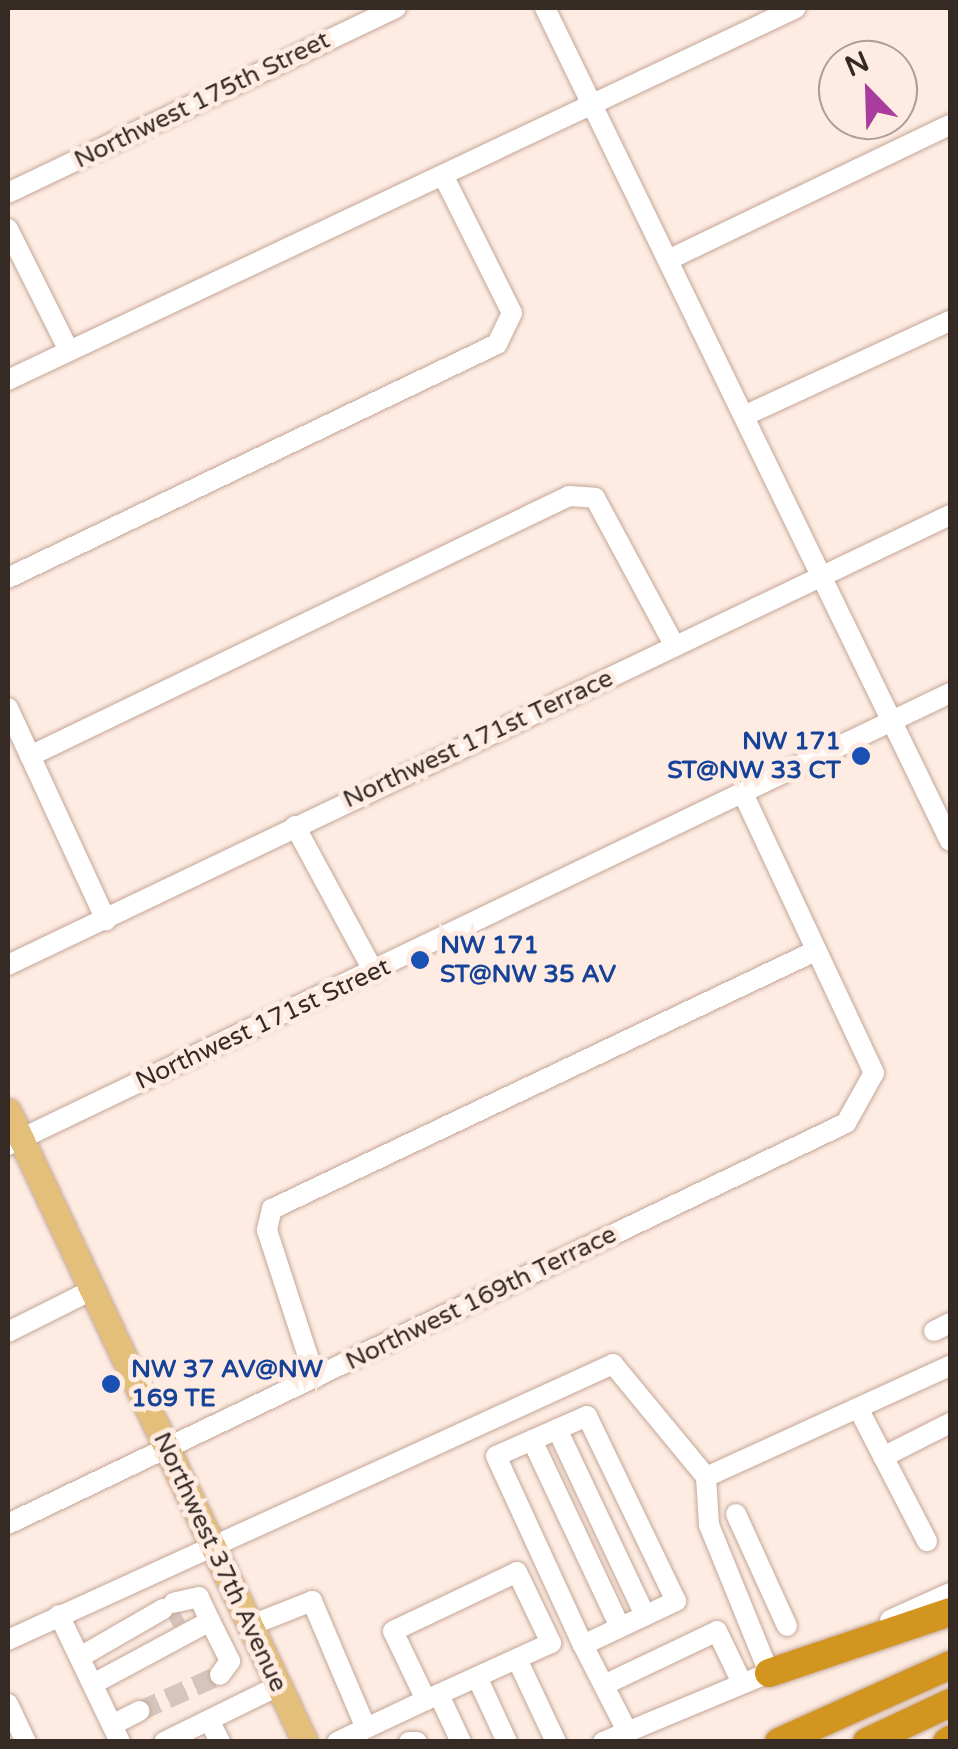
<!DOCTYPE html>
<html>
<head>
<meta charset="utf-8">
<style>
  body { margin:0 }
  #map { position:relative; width:958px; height:1749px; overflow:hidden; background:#feece2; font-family:"Varela Round",sans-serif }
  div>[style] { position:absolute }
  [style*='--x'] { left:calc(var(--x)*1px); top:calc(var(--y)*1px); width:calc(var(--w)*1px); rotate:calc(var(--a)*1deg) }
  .minor-tunnel>* { height:20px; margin-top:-10px; transform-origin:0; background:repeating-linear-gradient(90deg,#d6c5bc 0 20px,transparent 0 30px) }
  .roads { filter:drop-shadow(0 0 2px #c3a697) drop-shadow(0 0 2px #c3a697) }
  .minor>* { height:20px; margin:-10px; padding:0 10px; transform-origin:10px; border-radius:10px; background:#fff }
  .major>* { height:25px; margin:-12.5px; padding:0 12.5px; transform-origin:12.5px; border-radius:12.5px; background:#e4bf79 }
  .highway>* { height:28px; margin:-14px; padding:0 14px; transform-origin:14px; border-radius:14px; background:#d29520 }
  .dots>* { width:28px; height:28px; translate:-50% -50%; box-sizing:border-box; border:5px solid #feece2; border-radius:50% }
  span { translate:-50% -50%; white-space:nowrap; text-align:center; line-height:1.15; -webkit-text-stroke:10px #feece2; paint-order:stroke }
  .street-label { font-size:25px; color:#352a24 }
  .transit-label { font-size:25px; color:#164399; font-weight:700 }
  .right { translate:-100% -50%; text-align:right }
  .left { translate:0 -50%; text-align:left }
  .frame { position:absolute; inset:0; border:10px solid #352a24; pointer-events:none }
  .north { position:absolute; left:818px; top:40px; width:100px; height:100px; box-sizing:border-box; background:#feece2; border:2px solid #ae9e96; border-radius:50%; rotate:337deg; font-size:28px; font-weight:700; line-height:40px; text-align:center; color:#352a24 }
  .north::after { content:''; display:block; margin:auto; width:35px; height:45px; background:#a83d9d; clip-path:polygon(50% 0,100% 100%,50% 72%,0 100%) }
</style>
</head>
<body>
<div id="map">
  <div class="minor-tunnel">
    <i style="--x:169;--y:1619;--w:13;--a:-29"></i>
    <i style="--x:140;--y:1711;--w:88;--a:-24.2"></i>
  </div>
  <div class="roads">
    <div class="minor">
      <i style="--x:545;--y:8;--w:926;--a:64.07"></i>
      <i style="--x:8;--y:193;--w:430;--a:-25.5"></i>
      <i style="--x:8;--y:229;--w:136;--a:63.4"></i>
      <i style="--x:670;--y:259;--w:310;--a:-25.6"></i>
      <i style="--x:8;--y:380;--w:871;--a:-25.27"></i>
      <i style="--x:744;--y:416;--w:227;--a:-24.8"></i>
      <i style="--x:8;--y:578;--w:542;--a:-25.57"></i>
      <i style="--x:497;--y:344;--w:34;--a:-64"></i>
      <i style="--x:512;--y:313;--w:154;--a:-116.6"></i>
      <i style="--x:8;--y:708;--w:234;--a:65.2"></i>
      <i style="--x:30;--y:756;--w:598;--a:-25.75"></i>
      <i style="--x:569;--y:496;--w:26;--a:4"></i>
      <i style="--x:595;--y:498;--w:167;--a:61.7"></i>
      <i style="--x:295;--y:826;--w:166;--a:61.6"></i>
      <i style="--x:8;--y:965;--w:1044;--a:-25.53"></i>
      <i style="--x:8;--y:1145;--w:1045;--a:-25.63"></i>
      <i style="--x:934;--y:1331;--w:18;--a:-27"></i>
      <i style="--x:8;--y:1332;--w:94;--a:-26.6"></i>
      <i style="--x:315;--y:1378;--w:156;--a:-108"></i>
      <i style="--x:267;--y:1230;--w:22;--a:-77"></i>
      <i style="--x:272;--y:1209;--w:601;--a:-25.41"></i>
      <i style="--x:858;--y:1408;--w:150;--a:62.6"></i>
      <i style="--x:557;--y:1429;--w:206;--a:64.7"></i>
      <i style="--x:532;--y:1440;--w:207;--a:64.8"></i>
      <i style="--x:883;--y:1457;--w:75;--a:-26.9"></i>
      <i style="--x:706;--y:1477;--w:268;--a:-24.5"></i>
      <i style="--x:736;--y:1514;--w:123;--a:65.5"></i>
      <i style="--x:8;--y:1524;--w:929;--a:-25.57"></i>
      <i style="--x:846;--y:1123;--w:57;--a:-60.8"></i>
      <i style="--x:874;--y:1073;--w:309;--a:-115.1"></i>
      <i style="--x:517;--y:1572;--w:79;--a:64.4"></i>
      <i style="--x:551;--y:1643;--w:137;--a:155.5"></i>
      <i style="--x:426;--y:1700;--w:76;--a:-115.6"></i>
      <i style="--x:393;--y:1631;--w:137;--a:-25.4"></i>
      <i style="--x:59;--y:1615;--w:141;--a:64.3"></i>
      <i style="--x:890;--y:1620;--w:66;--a:-24.2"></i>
      <i style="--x:210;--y:1621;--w:45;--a:63.4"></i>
      <i style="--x:230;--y:1661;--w:17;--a:126"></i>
      <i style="--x:249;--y:1626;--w:68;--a:-21.6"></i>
      <i style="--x:312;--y:1601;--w:138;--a:67"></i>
      <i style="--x:8;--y:1640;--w:665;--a:-24.52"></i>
      <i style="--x:613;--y:1364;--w:146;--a:50.5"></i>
      <i style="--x:706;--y:1477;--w:48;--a:86.4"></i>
      <i style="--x:709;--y:1525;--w:160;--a:67.9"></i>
      <i style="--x:583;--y:1645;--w:103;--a:-25.3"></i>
      <i style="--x:676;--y:1601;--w:205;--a:-115.7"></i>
      <i style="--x:587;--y:1416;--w:99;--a:156.3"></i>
      <i style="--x:496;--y:1456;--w:208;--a:65.3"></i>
      <i style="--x:583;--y:1645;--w:97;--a:62.9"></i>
      <i style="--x:80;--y:1657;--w:96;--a:-30"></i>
      <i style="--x:517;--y:1659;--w:92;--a:64.8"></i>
      <i style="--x:477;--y:1677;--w:72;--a:65.2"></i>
      <i style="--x:93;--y:1684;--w:133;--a:-28.3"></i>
      <i style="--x:210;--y:1621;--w:26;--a:-115"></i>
      <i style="--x:199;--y:1597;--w:26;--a:167"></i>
      <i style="--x:604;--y:1685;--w:125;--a:-25.5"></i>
      <i style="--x:717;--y:1631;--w:58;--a:64.3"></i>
      <i style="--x:439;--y:1695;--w:52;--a:64.9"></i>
      <i style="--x:8;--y:1704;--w:42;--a:64.7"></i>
      <i style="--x:209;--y:1720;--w:25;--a:63"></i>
      <i style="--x:112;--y:1725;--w:31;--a:-27"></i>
      <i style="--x:164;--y:1742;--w:127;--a:-26.2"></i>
      <i style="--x:337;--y:1742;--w:98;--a:-25.3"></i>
      <i style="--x:409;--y:1742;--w:8;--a:0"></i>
      <i style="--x:603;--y:1742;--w:193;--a:-22.6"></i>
    </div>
    <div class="major">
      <i style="--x:8;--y:1111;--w:697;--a:64.79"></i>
    </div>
    <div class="highway">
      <i style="--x:769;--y:1673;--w:191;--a:-18.6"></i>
      <i style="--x:779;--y:1742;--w:188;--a:-24.2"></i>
      <i style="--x:867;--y:1742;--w:92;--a:-25.2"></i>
      <i style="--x:947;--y:1742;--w:4;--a:-34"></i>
    </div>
  </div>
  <div class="dots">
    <i style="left:861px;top:756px;background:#1a4fb4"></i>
    <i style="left:420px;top:960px;background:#1a4fb4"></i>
    <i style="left:111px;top:1384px;background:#1a4fb4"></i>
  </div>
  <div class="street-label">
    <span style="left:202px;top:100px;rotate:-26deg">Northwest 175th Street</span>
    <span style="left:478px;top:739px;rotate:-25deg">Northwest 171st Terrace</span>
    <span style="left:263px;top:1024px;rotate:-25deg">Northwest 171st Street</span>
    <span style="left:481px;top:1298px;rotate:-26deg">Northwest 169th Terrace</span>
    <span style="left:220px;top:1562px;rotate:65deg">Northwest 37th Avenue</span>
  </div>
  <div class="transit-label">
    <span class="right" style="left:841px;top:756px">NW 171<br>ST@NW 33 CT</span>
    <span class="left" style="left:440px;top:960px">NW 171<br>ST@NW 35 AV</span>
    <span class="left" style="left:131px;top:1384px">NW 37 AV@NW<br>169 TE</span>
  </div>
  <div class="frame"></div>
  <div class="north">N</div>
</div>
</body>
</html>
